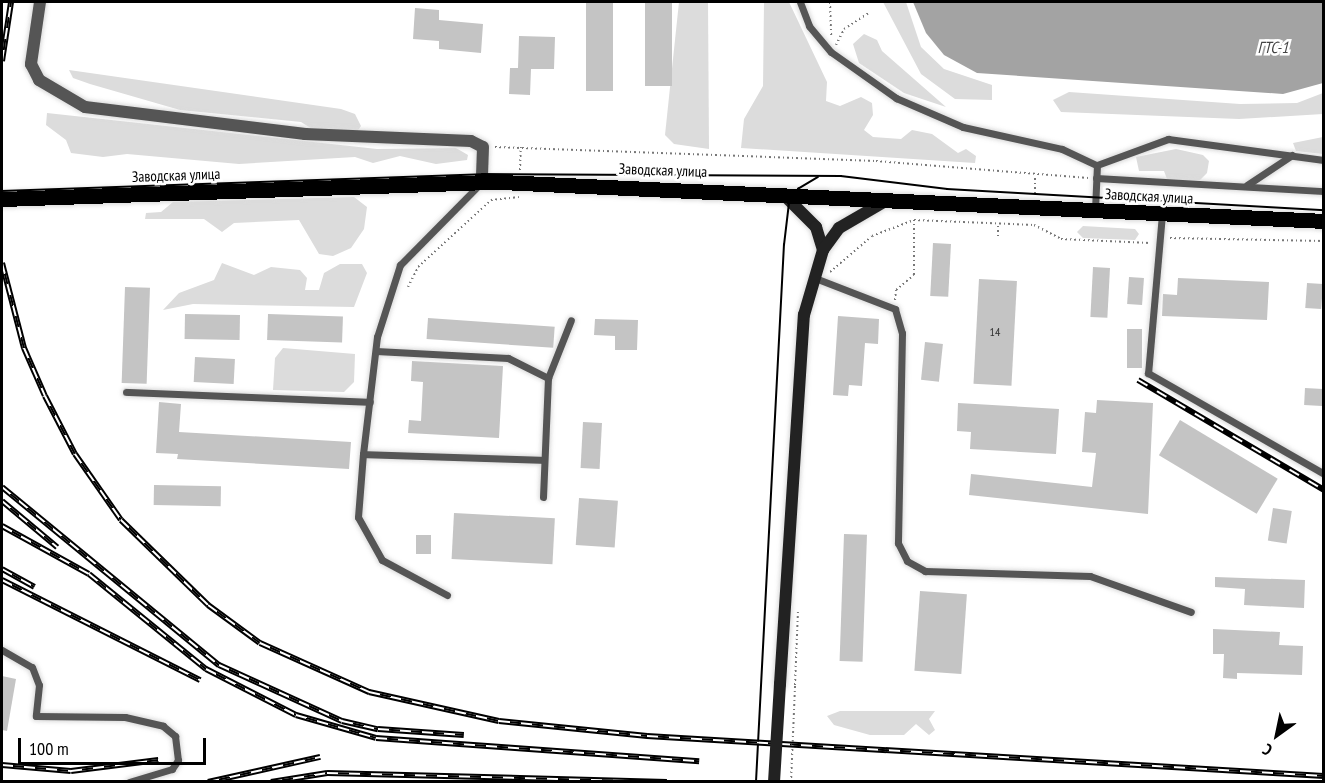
<!DOCTYPE html>
<html>
<head>
<meta charset="utf-8">
<style>
  body { margin:0 }
  #map { position:relative; width:1325px; height:783px; overflow:hidden; background:#fff; font-family:"PT Sans Narrow",sans-serif }
  div>[style] { position:absolute }
  [style*='--x'] { left:calc(var(--x)*1px); top:calc(var(--y)*1px); width:calc(var(--w)*1px); rotate:calc(var(--a)*1deg) }
  .green>* { inset:0; background:#dcdcdc }
  .water>* { inset:0; background:#a3a3a3 }
  .building>* { inset:0; background:#c4c4c4; transform-origin:0 0 }
  .path>* { height:2px; margin-top:-1px; transform-origin:0; background:repeating-linear-gradient(90deg,#777 0 1.5px,transparent 0 4.5px) }
  .roads { filter:drop-shadow(0 0 2px #dbdbdb) drop-shadow(0 0 2px #dbdbdb) }
  .lane>* { height:7px; margin:-3.5px; padding:0 3.5px; transform-origin:3.5px; border-radius:3.5px; background:#555 }
  .street>* { height:12px; margin:-6px; padding:0 6px; transform-origin:6px; border-radius:6px; background:#555 }
  .secondary>* { height:12px; margin:-6px; padding:0 6px; transform-origin:6px; border-radius:6px; background:#222 }
  .primary>* { height:15px; margin:-7.5px; padding:0 7.5px; transform-origin:7.5px; border-radius:7.5px; background:#000 }
  .tram>* { height:1.5px; margin:-0.75px; padding:0 0.75px; transform-origin:0.75px; border-radius:0.75px; background:#000 }
  .rail>* { height:6px; margin-top:-3px; transform-origin:0; background:repeating-linear-gradient(90deg,#fff 0 11px,#000 0 22px); box-sizing:border-box; border-block:2px solid #000 }
  .path-bridge>* { height:2px; margin-top:-1px; transform-origin:0; background:repeating-linear-gradient(90deg,#777 0 1.5px,transparent 0 4.5px) }
  .secondary-bridge>* { height:12px; margin:-6px; padding:0 6px; transform-origin:6px; border-radius:6px; background:#222 }
  span { translate:-50% -50%; white-space:nowrap; text-align:center; line-height:1.15; -webkit-text-stroke:5px #fff; paint-order:stroke }
  .number-label { font-size:12px; color:#313131 }
  .number-label span { -webkit-text-stroke-width:0 }
  .street-label { font-size:15px; color:#000 }
  .water-label { font-size:16px; color:#444; font-style:italic }
  .frame { position:absolute; inset:0; border:3px solid #000; pointer-events:none }
  .north { position:absolute; left:1247px; top:705px; width:60px; height:60px; -webkit-text-stroke:4px #fff; paint-order:stroke; rotate:213deg; font-size:16px; font-weight:700; line-height:24px; text-align:center; color:#000 }
  .north::after { content:''; display:block; margin:auto; width:21px; height:27px; background:#000; clip-path:polygon(50% 0,100% 100%,50% 72%,0 100%) }
  .scale { position:absolute; left:18px; top:738px; width:188px; height:27px; box-sizing:border-box; border:3px solid #000; border-top:0; padding-left:8px; font-size:18px; line-height:21px; white-space:nowrap; color:#000; -webkit-text-stroke:4px #fff; paint-order:stroke }
</style>
</head>
<body>
<div id="map">
  <div class="green">
    <i style="clip-path:polygon(679px 2px,708px 2px,709px 149px,674px 144px,665px 135px)"></i>
    <i style="clip-path:polygon(764px 2px,789px 2px,827px 82px,826px 101px,840px 106px,861px 97px,872px 103px,873px 115px,864px 130px,873px 137px,901px 139px,912px 130px,932px 134px,958px 153px,966px 149px,976px 156px,975px 163px,741px 148px,744px 119px,763px 86px)"></i>
    <i style="clip-path:polygon(883px 2px,906px 2px,921px 47px,944px 69px,992px 85px,992px 100px,955px 99px,921px 74px)"></i>
    <i style="clip-path:polygon(864px 34px,877px 40px,882px 51px,946px 107px,904px 93px,859px 63px,853px 44px)"></i>
    <i style="clip-path:polygon(69px 70px,341px 109px,355px 114px,361px 126px,356px 133px,314px 130px,301px 122px,180px 110px,90px 84px,73px 78px)"></i>
    <i style="clip-path:polygon(1069px 92px,1240px 104px,1297px 103px,1323px 93px,1323px 114px,1239px 119px,1061px 112px,1053px 100px)"></i>
    <i style="clip-path:polygon(47px 113px,377px 149px,456px 148px,468px 155px,467px 160px,436px 164px,400px 156px,373px 163px,355px 157px,239px 164px,127px 154px,103px 157px,71px 153px,66px 140px,46px 125px)"></i>
    <i style="clip-path:polygon(1323px 137px,1323px 154px,1296px 151px,1293px 143px)"></i>
    <i style="clip-path:polygon(1176px 149px,1203px 155px,1209px 161px,1207px 173px,1200px 180px,1182px 180px,1167px 179px,1164px 171px,1139px 171px,1136px 157px)"></i>
    <i style="clip-path:polygon(354px 197px,367px 207px,364px 229px,351px 248px,333px 256px,319px 254px,299px 220px,234px 223px,222px 232px,204px 219px,145px 219px,146px 213px,161px 212px,173px 202px)"></i>
    <i style="clip-path:polygon(1083px 226px,1135px 229px,1139px 234px,1135px 240px,1083px 238px,1077px 232px)"></i>
    <i style="clip-path:polygon(222px 263px,254px 275px,271px 267px,300px 270px,307px 278px,305px 290px,319px 290px,324px 273px,340px 264px,362px 264px,367px 273px,354px 307px,193px 304px,163px 310px,179px 293px,214px 280px)"></i>
    <i style="clip-path:polygon(283px 348px,355px 354px,354px 382px,344px 392px,273px 390px,275px 358px)"></i>
    <i style="clip-path:polygon(840px 711px,935px 711px,929px 719px,935px 730px,929px 735px,916px 724px,904px 735px,870px 735px,834px 725px,827px 716px)"></i>
  </div>
  <div class="water">
    <i style="clip-path:polygon(913px 2px,1323px 2px,1323px 83px,1283px 94px,977px 73px,944px 55px,926px 33px)"></i>
  </div>
  <div class="building">
    <i style="left:586px;top:2px;width:27px;height:89px"></i>
    <i style="left:645px;top:2px;width:27px;height:84px"></i>
    <i style="clip-path:polygon(415px 8px,439px 10px,439px 20px,483px 24px,481px 53px,439px 49px,439px 41px,413px 39px)"></i>
    <i style="clip-path:polygon(519px 36px,555px 37px,554px 69px,531px 69px,530px 95px,509px 94px,510px 68px,518px 68px)"></i>
    <i style="left:933px;top:243px;width:18px;height:53px;rotate:3deg"></i>
    <i style="left:1093px;top:267px;width:17px;height:50px;rotate:3deg"></i>
    <i style="left:1129px;top:277px;width:15px;height:27px;rotate:4deg"></i>
    <i style="clip-path:polygon(1178px 278px,1269px 282px,1267px 320px,1162px 316px,1163px 294px,1177px 295px)"></i>
    <i style="left:979px;top:279px;width:38px;height:105px;rotate:3deg"></i>
    <i style="left:1307px;top:283px;width:16px;height:25px;rotate:4deg"></i>
    <i style="left:125px;top:287px;width:25px;height:96px;rotate:2deg"></i>
    <i style="left:185px;top:314px;width:55px;height:25px;rotate:1deg"></i>
    <i style="left:268px;top:314px;width:75px;height:26px;rotate:2deg"></i>
    <i style="clip-path:polygon(838px 316px,879px 319px,878px 344px,865px 343px,862px 386px,849px 385px,848px 396px,833px 395px)"></i>
    <i style="left:428px;top:318px;width:127px;height:21px;rotate:4deg"></i>
    <i style="clip-path:polygon(595px 319px,638px 320px,637px 350px,615px 350px,615px 336px,594px 335px)"></i>
    <i style="left:1127px;top:329px;width:15px;height:39px"></i>
    <i style="left:925px;top:342px;width:18px;height:38px;rotate:6deg"></i>
    <i style="left:195px;top:357px;width:40px;height:25px;rotate:3deg"></i>
    <i style="clip-path:polygon(412px 361px,503px 366px,499px 438px,408px 433px,409px 420px,421px 421px,423px 382px,411px 381px)"></i>
    <i style="left:1305px;top:388px;width:18px;height:17px;rotate:3deg"></i>
    <i style="clip-path:polygon(1097px 400px,1153px 403px,1148px 514px,969px 495px,971px 474px,1092px 487px,1096px 453px,1082px 452px,1085px 412px,1096px 413px)"></i>
    <i style="clip-path:polygon(159px 402px,181px 404px,179px 432px,351px 442px,349px 469px,177px 459px,178px 454px,156px 453px)"></i>
    <i style="clip-path:polygon(958px 403px,1059px 409px,1056px 454px,970px 449px,971px 432px,957px 431px)"></i>
    <i style="left:1180px;top:420px;width:114px;height:41px;rotate:31deg"></i>
    <i style="left:583px;top:422px;width:19px;height:46px;rotate:3deg"></i>
    <i style="left:154px;top:485px;width:67px;height:20px;rotate:1deg"></i>
    <i style="left:579px;top:498px;width:39px;height:47px;rotate:4deg"></i>
    <i style="left:1273px;top:508px;width:19px;height:33px;rotate:9deg"></i>
    <i style="left:454px;top:513px;width:101px;height:46px;rotate:3deg"></i>
    <i style="left:844px;top:534px;width:23px;height:127px;rotate:2deg"></i>
    <i style="left:416px;top:535px;width:15px;height:19px"></i>
    <i style="clip-path:polygon(1215px 577px,1305px 580px,1304px 608px,1244px 605px,1245px 589px,1215px 587px)"></i>
    <i style="left:920px;top:591px;width:47px;height:80px;rotate:4deg"></i>
    <i style="clip-path:polygon(1213px 629px,1280px 632px,1279px 645px,1303px 646px,1302px 675px,1237px 673px,1237px 679px,1223px 678px,1224px 654px,1213px 654px)"></i>
    <i style="clip-path:polygon(2px 676px,16px 679px,7px 731px,2px 730px)"></i>
  </div>
  <div class="path">
    <i style="--x:830;--y:2;--w:36;--a:88"></i>
    <i style="--x:836;--y:45;--w:18;--a:-63"></i>
    <i style="--x:844;--y:29;--w:31;--a:-33"></i>
    <i style="--x:495;--y:147;--w:381;--a:2.1"></i>
    <i style="--x:876;--y:161;--w:213;--a:4.6"></i>
    <i style="--x:520;--y:170;--w:23;--a:-88"></i>
    <i style="--x:1035;--y:193;--w:18;--a:-90"></i>
    <i style="--x:998;--y:236;--w:12;--a:-90"></i>
    <i style="--x:1170;--y:238;--w:154;--a:1.1"></i>
    <i style="--x:830;--y:272;--w:55;--a:-40.6"></i>
    <i style="--x:872;--y:236;--w:45;--a:-20.9"></i>
    <i style="--x:914;--y:220;--w:120;--a:2.4"></i>
    <i style="--x:1034;--y:225;--w:30;--a:27"></i>
    <i style="--x:1061;--y:239;--w:89;--a:2.6"></i>
    <i style="--x:408;--y:287;--w:22;--a:-63"></i>
    <i style="--x:418;--y:267;--w:99;--a:-42.5"></i>
    <i style="--x:491;--y:200;--w:28;--a:-6"></i>
    <i style="--x:895;--y:300;--w:10;--a:-84"></i>
    <i style="--x:896;--y:290;--w:23;--a:-40"></i>
    <i style="--x:914;--y:275;--w:55;--a:-90"></i>
    <i style="--x:795;--y:685;--w:75;--a:-87.7"></i>
  </div>
  <div class="roads">
    <div class="lane">
      <i style="--x:800;--y:2;--w:26;--a:69"></i>
      <i style="--x:809;--y:26;--w:34;--a:50"></i>
      <i style="--x:831;--y:52;--w:80;--a:35.3"></i>
      <i style="--x:896;--y:98;--w:73;--a:23.4"></i>
      <i style="--x:963;--y:127;--w:101;--a:12.5"></i>
      <i style="--x:1062;--y:149;--w:38;--a:25"></i>
      <i style="--x:1097;--y:165;--w:76;--a:-20.1"></i>
      <i style="--x:1168;--y:139;--w:157;--a:7.7"></i>
      <i style="--x:1096;--y:178;--w:228;--a:3.3"></i>
      <i style="--x:1247;--y:185;--w:54;--a:-33.7"></i>
      <i style="--x:1095;--y:210;--w:45;--a:-87.5"></i>
      <i style="--x:1162;--y:214;--w:160;--a:95"></i>
      <i style="--x:1148;--y:373;--w:203;--a:29.8"></i>
      <i style="--x:815;--y:278;--w:86;--a:21.2"></i>
      <i style="--x:895;--y:309;--w:25;--a:74"></i>
      <i style="--x:902;--y:333;--w:210;--a:91.1"></i>
      <i style="--x:898;--y:543;--w:20;--a:63"></i>
      <i style="--x:907;--y:561;--w:21;--a:29"></i>
      <i style="--x:925;--y:571;--w:165;--a:1.7"></i>
      <i style="--x:1090;--y:576;--w:107;--a:19.6"></i>
      <i style="--x:376;--y:351;--w:132;--a:3"></i>
      <i style="--x:508;--y:358;--w:45;--a:26.6"></i>
      <i style="--x:126;--y:392;--w:244;--a:2.3"></i>
      <i style="--x:363;--y:454;--w:181;--a:1.9"></i>
      <i style="--x:543;--y:497;--w:119;--a:-87.6"></i>
      <i style="--x:548;--y:378;--w:62;--a:-68.4"></i>
      <i style="--x:447;--y:595;--w:74;--a:-151.7"></i>
      <i style="--x:382;--y:560;--w:49;--a:-119.2"></i>
      <i style="--x:358;--y:517;--w:63;--a:-85.5"></i>
      <i style="--x:363;--y:454;--w:118;--a:-83.2"></i>
      <i style="--x:377;--y:337;--w:76;--a:-72.3"></i>
      <i style="--x:400;--y:265;--w:114;--a:-45.4"></i>
      <i style="--x:2;--y:650;--w:34;--a:30"></i>
      <i style="--x:32;--y:667;--w:19;--a:69"></i>
      <i style="--x:39;--y:685;--w:31;--a:96"></i>
      <i style="--x:36;--y:716;--w:89;--a:0.6"></i>
      <i style="--x:125;--y:717;--w:39;--a:13"></i>
      <i style="--x:163;--y:726;--w:16;--a:40"></i>
      <i style="--x:175;--y:736;--w:24;--a:83"></i>
      <i style="--x:178;--y:760;--w:11;--a:124"></i>
      <i style="--x:172;--y:769;--w:45;--a:163.2"></i>
    </div>
    <div class="street">
      <i style="--x:40;--y:2;--w:63;--a:98.3"></i>
      <i style="--x:31;--y:64;--w:18;--a:63"></i>
      <i style="--x:39;--y:80;--w:53;--a:30.4"></i>
      <i style="--x:85;--y:107;--w:222;--a:7"></i>
      <i style="--x:305;--y:134;--w:166;--a:2.4"></i>
      <i style="--x:471;--y:141;--w:13;--a:27"></i>
      <i style="--x:483;--y:147;--w:35;--a:92"></i>
    </div>
    <div class="secondary">
      <i style="--x:783;--y:194;--w:47;--a:45"></i>
      <i style="--x:816;--y:227;--w:24;--a:73"></i>
      <i style="--x:780;--y:684;--w:370;--a:-86.3"></i>
      <i style="--x:804;--y:315;--w:68;--a:-73.7"></i>
      <i style="--x:823;--y:250;--w:27;--a:-54"></i>
      <i style="--x:839;--y:228;--w:50;--a:-30.2"></i>
    </div>
    <div class="primary">
      <i style="--x:2;--y:199;--w:499;--a:-2"></i>
      <i style="--x:501;--y:182;--w:824;--a:2.71"></i>
    </div>
  </div>
  <div class="tram">
    <i style="--x:2;--y:191;--w:480;--a:-2"></i>
    <i style="--x:482;--y:174;--w:359;--a:0.3"></i>
    <i style="--x:841;--y:176;--w:107;--a:7"></i>
    <i style="--x:947;--y:189;--w:378;--a:3.2"></i>
    <i style="--x:756;--y:782;--w:538;--a:-87.02"></i>
    <i style="--x:784;--y:245;--w:42;--a:-83.2"></i>
    <i style="--x:789;--y:203;--w:17;--a:-57"></i>
    <i style="--x:798;--y:189;--w:23;--a:-31"></i>
  </div>
  <div class="rail">
    <i style="--x:2;--y:61;--w:60;--a:-81.3"></i>
    <i style="--x:2;--y:263;--w:88;--a:75.5"></i>
    <i style="--x:24;--y:348;--w:52;--a:66.4"></i>
    <i style="--x:45;--y:396;--w:65;--a:62.7"></i>
    <i style="--x:75;--y:454;--w:80;--a:55.1"></i>
    <i style="--x:121;--y:520;--w:122;--a:44.3"></i>
    <i style="--x:208;--y:605;--w:64;--a:36.2"></i>
    <i style="--x:260;--y:643;--w:120;--a:24.2"></i>
    <i style="--x:369;--y:692;--w:133;--a:12.6"></i>
    <i style="--x:499;--y:721;--w:149;--a:5.8"></i>
    <i style="--x:647;--y:736;--w:678;--a:3.38"></i>
    <i style="--x:1138;--y:380;--w:216;--a:30.6"></i>
    <i style="--x:2;--y:487;--w:281;--a:39.4"></i>
    <i style="--x:219;--y:665;--w:135;--a:24.5"></i>
    <i style="--x:342;--y:721;--w:37;--a:13"></i>
    <i style="--x:378;--y:729;--w:86;--a:4"></i>
    <i style="--x:2;--y:501;--w:72;--a:39.9"></i>
    <i style="--x:2;--y:526;--w:99;--a:28.9"></i>
    <i style="--x:89;--y:574;--w:151;--a:39.1"></i>
    <i style="--x:206;--y:669;--w:101;--a:27.1"></i>
    <i style="--x:296;--y:715;--w:83;--a:16"></i>
    <i style="--x:376;--y:738;--w:324;--a:4.1"></i>
    <i style="--x:2;--y:569;--w:37;--a:29"></i>
    <i style="--x:2;--y:580;--w:222;--a:26.8"></i>
    <i style="--x:2;--y:765;--w:69;--a:5"></i>
    <i style="--x:71;--y:771;--w:88;--a:-7.2"></i>
    <i style="--x:208;--y:782;--w:115;--a:-12.6"></i>
    <i style="--x:271;--y:782;--w:57;--a:-9.1"></i>
    <i style="--x:327;--y:773;--w:340;--a:1.5"></i>
  </div>
  <div class="path-bridge">
    <i style="--x:791;--y:782;--w:97;--a:-87.6"></i>
  </div>
  <div class="secondary-bridge">
    <i style="--x:774;--y:782;--w:98;--a:-86.5"></i>
  </div>
  <div class="number-label">
    <span style="left:995px;top:332px">14</span>
  </div>
  <div class="street-label">
    <span style="left:663px;top:170px;rotate:2deg">Заводская улица</span>
    <span style="left:176px;top:175px;rotate:-2deg">Заводская улица</span>
    <span style="left:1149px;top:196px;rotate:3deg">Заводская улица</span>
  </div>
  <div class="water-label">
    <span style="left:1273px;top:47px">ГТС-1</span>
  </div>
  <div class="frame"></div>
  <div class="north">С</div>
  <div class="scale">100 m</div>
</div>
</body>
</html>
